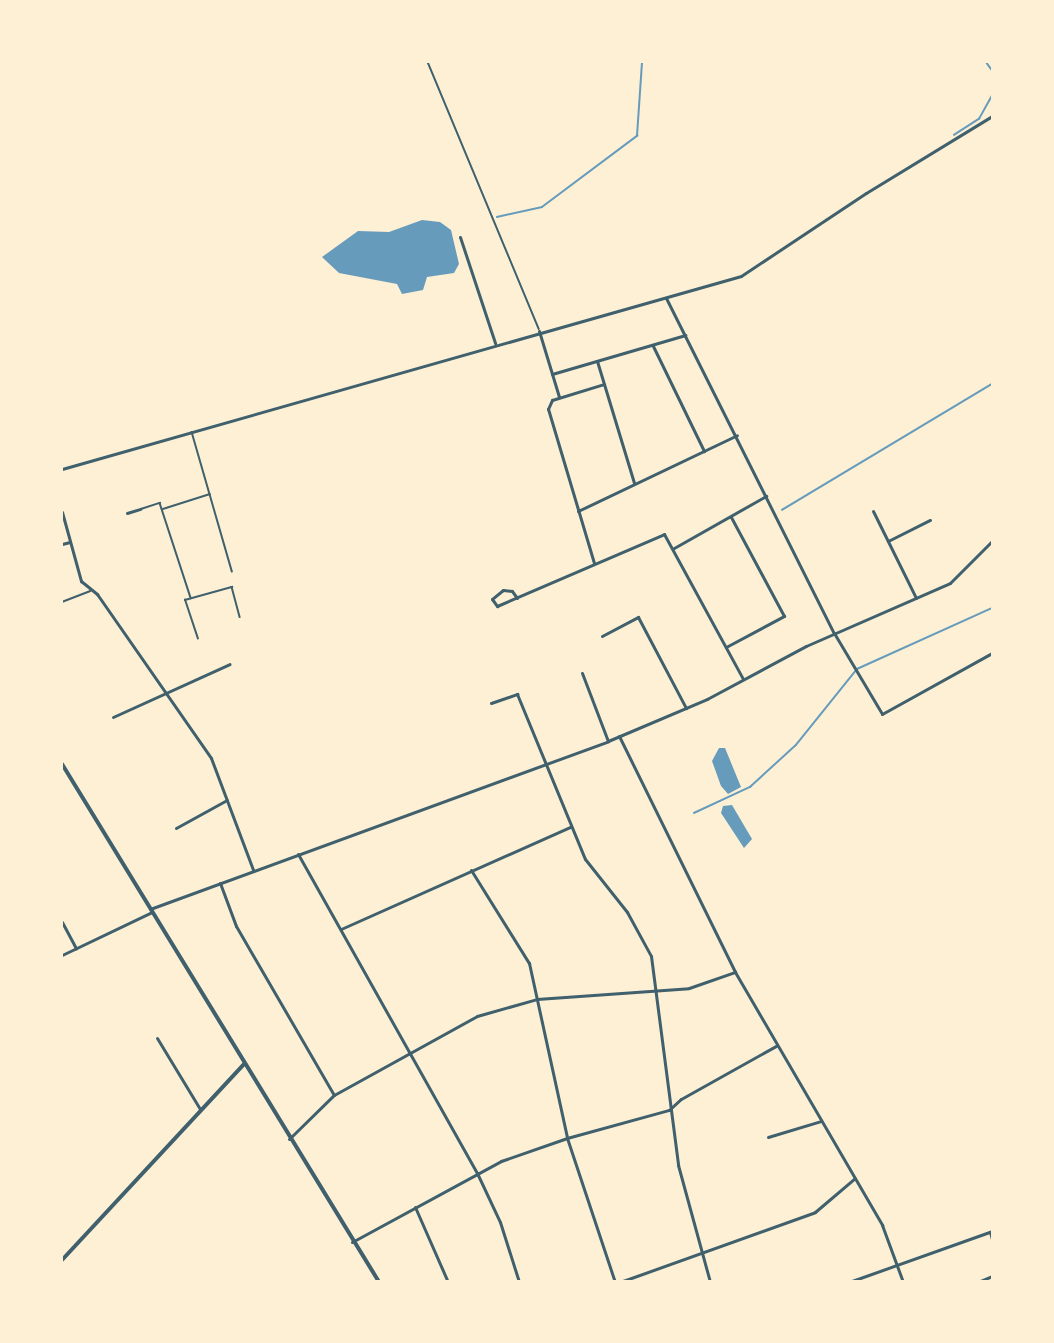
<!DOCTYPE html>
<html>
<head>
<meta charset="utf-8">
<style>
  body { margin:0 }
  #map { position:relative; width:1054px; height:1343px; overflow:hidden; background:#fdf0d5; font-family:"Nunito Sans",sans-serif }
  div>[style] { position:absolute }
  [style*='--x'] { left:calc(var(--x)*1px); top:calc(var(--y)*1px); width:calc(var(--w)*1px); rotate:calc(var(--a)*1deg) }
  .water>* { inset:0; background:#669bbc }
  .stream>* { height:1.5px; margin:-0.75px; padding:0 0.75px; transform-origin:0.75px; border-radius:0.75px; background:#669bbc }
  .service>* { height:1.5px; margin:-0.75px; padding:0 0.75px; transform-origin:0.75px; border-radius:0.75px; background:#3f606c }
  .minor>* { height:3px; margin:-1.5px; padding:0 1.5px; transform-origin:1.5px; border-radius:1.5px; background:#3f606c }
  .tertiary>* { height:4px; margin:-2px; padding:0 2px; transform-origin:2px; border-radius:2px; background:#3f606c }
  span { translate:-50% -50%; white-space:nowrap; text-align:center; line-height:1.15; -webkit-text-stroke:4.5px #fdf0d5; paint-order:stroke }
  .frame { position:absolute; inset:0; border:63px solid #fdf0d5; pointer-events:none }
</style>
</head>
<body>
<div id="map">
  <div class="water">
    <i style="clip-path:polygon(422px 220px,440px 222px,451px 230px,459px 264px,454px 273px,427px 277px,423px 290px,402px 294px,397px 284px,339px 273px,322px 257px,358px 231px,389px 232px)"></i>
    <i style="clip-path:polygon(719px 748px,725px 748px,741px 787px,728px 794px,721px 786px,712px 761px)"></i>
    <i style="clip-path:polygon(732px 805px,752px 839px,744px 848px,721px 813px,723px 806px)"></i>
  </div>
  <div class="stream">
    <i style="--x:987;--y:63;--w:9;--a:54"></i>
    <i style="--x:954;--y:135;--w:30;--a:-33"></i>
    <i style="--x:979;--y:119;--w:26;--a:-61"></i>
    <i style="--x:497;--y:217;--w:46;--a:-12.5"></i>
    <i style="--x:542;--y:207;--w:119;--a:-36.8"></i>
    <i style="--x:637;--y:136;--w:74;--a:-86.1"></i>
    <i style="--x:782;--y:510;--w:245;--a:-31"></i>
    <i style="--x:694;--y:813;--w:62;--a:-24.9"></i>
    <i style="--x:750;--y:787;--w:62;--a:-42.4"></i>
    <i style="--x:796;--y:745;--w:97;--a:-51.2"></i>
    <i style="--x:857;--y:669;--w:148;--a:-24.3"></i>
  </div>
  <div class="service">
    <i style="--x:428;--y:62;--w:289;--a:67.4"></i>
    <i style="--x:192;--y:432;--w:145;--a:73.9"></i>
    <i style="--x:141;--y:509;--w:20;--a:-18"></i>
    <i style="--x:160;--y:503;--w:100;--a:71.9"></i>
    <i style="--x:163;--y:509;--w:49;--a:-17.7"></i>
    <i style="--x:62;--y:602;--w:30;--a:-21"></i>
    <i style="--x:198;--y:639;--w:41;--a:-108.4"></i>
    <i style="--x:185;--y:600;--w:49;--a:-15.5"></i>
    <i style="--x:232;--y:587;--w:31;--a:75"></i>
  </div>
  <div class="minor">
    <i style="--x:460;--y:237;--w:112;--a:71.7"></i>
    <i style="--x:666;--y:298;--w:375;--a:63.4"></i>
    <i style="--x:834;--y:633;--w:94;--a:59.3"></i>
    <i style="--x:882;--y:714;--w:126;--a:-29"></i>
    <i style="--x:539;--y:331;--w:69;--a:73.1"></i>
    <i style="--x:653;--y:346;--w:117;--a:64.1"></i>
    <i style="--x:597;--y:361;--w:127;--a:73.1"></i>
    <i style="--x:552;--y:374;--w:139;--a:-16.3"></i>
    <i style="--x:62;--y:469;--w:706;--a:-15.87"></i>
    <i style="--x:741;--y:276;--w:150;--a:-33.6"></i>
    <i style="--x:866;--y:193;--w:148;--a:-31.4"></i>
    <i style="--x:578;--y:511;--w:176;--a:-25.5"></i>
    <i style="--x:873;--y:511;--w:97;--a:63.7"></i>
    <i style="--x:62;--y:512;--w:72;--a:74.6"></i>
    <i style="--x:81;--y:581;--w:21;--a:39"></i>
    <i style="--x:97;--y:594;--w:200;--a:55.2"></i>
    <i style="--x:211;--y:758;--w:120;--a:69.4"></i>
    <i style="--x:127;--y:513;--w:14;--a:-17"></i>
    <i style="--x:888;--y:541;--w:47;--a:-26.6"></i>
    <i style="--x:62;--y:544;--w:8;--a:-14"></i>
    <i style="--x:674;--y:548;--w:106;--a:-29.5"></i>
    <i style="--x:594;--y:563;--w:161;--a:-106.6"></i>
    <i style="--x:548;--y:409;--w:10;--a:-66"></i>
    <i style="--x:552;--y:400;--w:54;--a:-17.1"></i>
    <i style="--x:517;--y:598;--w:9;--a:-126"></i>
    <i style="--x:512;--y:591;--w:9;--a:-174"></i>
    <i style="--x:503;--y:590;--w:14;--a:141"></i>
    <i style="--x:492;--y:599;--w:9;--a:54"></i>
    <i style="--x:497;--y:606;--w:182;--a:-23.3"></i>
    <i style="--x:664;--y:534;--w:165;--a:61.4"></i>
    <i style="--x:602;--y:636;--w:41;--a:-27.8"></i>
    <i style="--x:638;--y:617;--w:103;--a:62.2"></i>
    <i style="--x:726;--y:647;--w:66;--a:-28.1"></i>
    <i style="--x:784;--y:616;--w:112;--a:-118.2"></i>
    <i style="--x:582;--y:673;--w:73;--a:69.1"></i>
    <i style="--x:491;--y:703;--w:28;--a:-19"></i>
    <i style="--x:517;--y:694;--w:178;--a:67.6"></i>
    <i style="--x:585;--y:859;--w:68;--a:51.6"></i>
    <i style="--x:627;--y:912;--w:50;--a:61.4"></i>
    <i style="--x:651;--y:956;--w:211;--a:82.6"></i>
    <i style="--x:678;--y:1165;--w:121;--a:74.7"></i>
    <i style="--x:113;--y:717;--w:128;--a:-24.4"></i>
    <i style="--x:619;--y:736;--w:263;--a:63.8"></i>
    <i style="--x:735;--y:972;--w:293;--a:59.8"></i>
    <i style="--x:882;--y:1225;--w:61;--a:69.8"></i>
    <i style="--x:176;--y:828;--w:58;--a:-28.8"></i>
    <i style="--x:298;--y:854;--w:366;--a:60.7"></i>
    <i style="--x:477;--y:1173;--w:54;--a:64.9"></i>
    <i style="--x:500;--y:1222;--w:63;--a:72.4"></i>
    <i style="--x:471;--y:870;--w:110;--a:58.1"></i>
    <i style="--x:529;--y:963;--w:179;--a:77.7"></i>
    <i style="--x:567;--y:1138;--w:152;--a:71.6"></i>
    <i style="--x:220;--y:883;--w:46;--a:69.6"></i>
    <i style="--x:236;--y:926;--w:195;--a:59.9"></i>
    <i style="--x:150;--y:909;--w:488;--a:-20.1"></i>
    <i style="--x:608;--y:741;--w:108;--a:-23"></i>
    <i style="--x:707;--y:699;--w:112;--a:-28.2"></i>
    <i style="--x:806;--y:646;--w:157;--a:-23.6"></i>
    <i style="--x:950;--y:583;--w:59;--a:-45"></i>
    <i style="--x:62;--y:922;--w:30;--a:62"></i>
    <i style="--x:341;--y:929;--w:251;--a:-24"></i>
    <i style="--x:62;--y:955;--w:100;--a:-25.5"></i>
    <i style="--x:157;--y:1038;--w:83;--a:58.8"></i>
    <i style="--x:768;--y:1137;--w:55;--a:-16.8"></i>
    <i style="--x:289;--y:1139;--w:63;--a:-44.4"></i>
    <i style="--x:334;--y:1095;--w:163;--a:-28.9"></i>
    <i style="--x:477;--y:1016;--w:62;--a:-15.8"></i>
    <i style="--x:537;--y:999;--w:152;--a:-4.1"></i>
    <i style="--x:689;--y:988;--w:49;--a:-19.2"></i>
    <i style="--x:415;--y:1207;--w:82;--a:66.3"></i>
    <i style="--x:990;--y:1232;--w:7;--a:74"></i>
    <i style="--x:352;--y:1242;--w:170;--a:-28.5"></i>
    <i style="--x:501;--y:1161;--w:70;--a:-19.2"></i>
    <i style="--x:567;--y:1138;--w:106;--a:-15.4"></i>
    <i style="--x:669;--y:1110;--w:16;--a:-43"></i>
    <i style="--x:681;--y:1099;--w:109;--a:-29.2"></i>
    <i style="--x:620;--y:1282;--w:207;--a:-19.7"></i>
    <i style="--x:815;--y:1212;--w:52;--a:-40.4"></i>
    <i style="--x:849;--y:1282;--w:152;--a:-19.6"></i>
    <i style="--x:978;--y:1282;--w:15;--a:-23"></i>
  </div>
  <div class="tertiary">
    <i style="--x:62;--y:764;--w:607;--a:58.53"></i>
    <i style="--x:62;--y:1260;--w:267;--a:-47.1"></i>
  </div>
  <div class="frame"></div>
</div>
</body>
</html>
